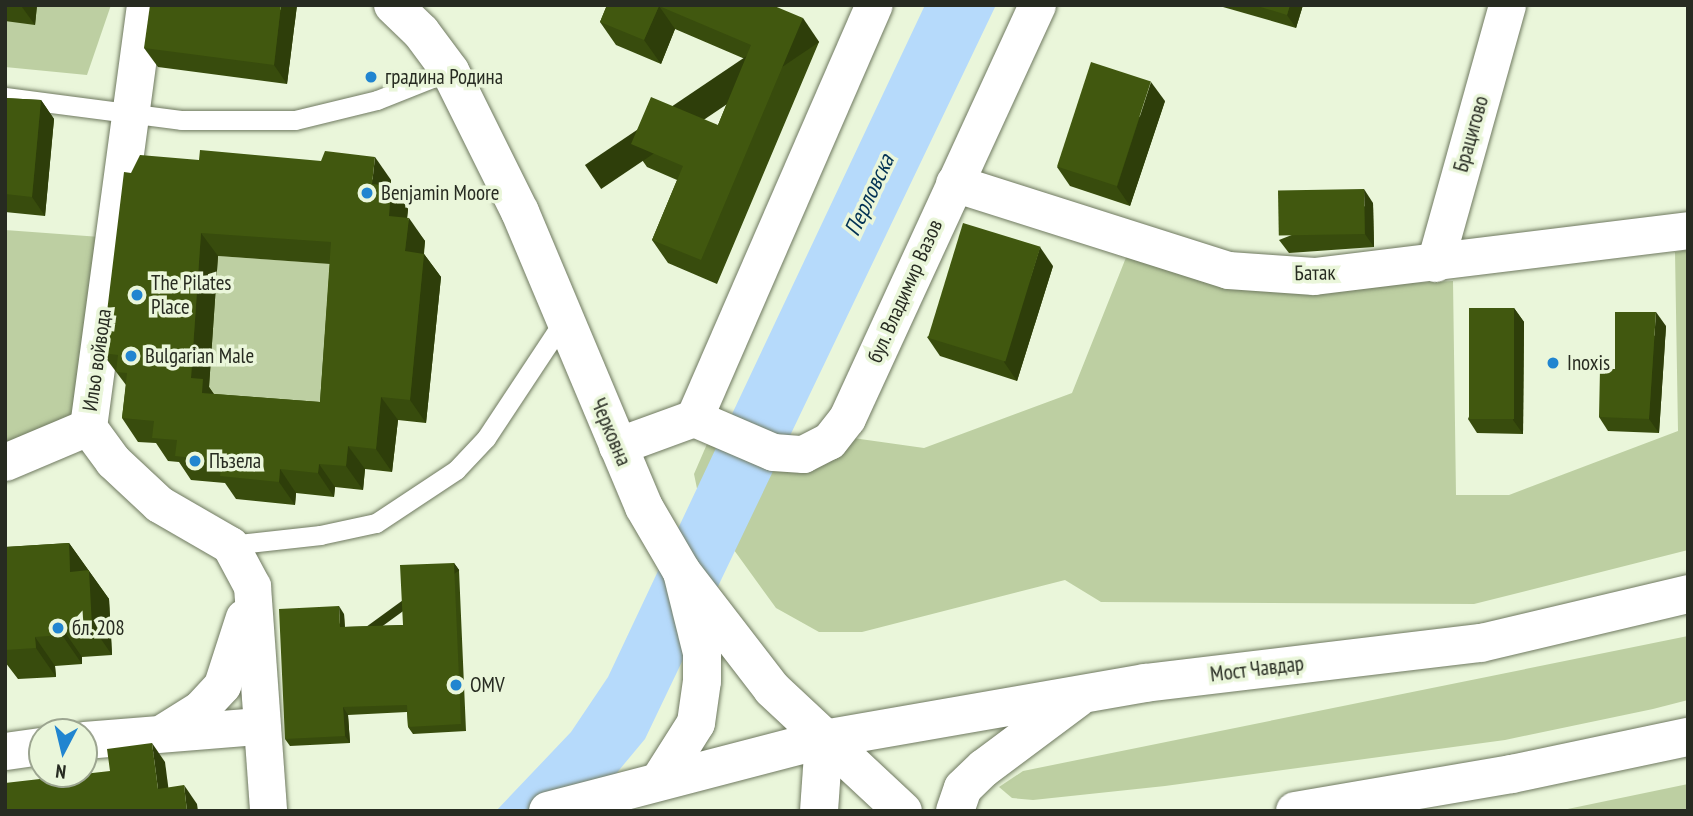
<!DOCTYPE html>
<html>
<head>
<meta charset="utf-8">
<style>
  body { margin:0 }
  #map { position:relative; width:1693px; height:816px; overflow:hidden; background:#eaf6da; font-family:"PT Sans Narrow",sans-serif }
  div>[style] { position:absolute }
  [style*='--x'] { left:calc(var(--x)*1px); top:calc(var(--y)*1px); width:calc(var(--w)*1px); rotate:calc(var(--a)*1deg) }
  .green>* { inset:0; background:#bdcfa2; transform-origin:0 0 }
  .water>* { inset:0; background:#b6dafb }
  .roads { filter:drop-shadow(0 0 2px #6f7960) drop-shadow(0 0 2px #6f7960) }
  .service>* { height:19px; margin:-9.5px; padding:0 9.5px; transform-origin:9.5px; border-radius:9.5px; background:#fff }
  .minor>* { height:37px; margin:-18.5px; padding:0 18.5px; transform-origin:18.5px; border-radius:18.5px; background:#fff }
  .tertiary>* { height:38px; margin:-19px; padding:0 19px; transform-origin:19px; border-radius:19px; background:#fff }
  .primary>* { height:38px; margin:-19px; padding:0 19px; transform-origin:19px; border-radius:19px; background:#fff }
  .wall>* { inset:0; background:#384c0d }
  .shaded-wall>* { inset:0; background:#2e3e0a; transform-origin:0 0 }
  .building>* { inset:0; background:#41580f; transform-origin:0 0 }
  .dots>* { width:19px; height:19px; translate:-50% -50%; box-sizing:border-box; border:4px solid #eaf6da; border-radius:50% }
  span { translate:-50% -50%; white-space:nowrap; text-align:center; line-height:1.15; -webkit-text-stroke:7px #eaf6da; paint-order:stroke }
  .poi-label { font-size:21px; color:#272b21 }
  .left { translate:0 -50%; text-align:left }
  .street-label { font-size:21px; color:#272b21 }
  .water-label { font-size:23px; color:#013153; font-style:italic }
  .frame { position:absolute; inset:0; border:7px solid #272b21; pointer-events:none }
  .north { position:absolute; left:28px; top:718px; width:70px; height:70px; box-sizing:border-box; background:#eaf6da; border:2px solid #9ca590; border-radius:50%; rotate:187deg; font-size:19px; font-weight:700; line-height:28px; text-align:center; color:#272b21 }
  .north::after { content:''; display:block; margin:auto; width:24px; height:32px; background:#2185d0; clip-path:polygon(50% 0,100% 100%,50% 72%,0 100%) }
</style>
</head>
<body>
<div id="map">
  <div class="green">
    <i style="clip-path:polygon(5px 5px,111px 5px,87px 75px,5px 67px)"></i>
    <i style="clip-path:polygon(5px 230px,114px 238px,88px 427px,5px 462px)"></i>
    <i style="clip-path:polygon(1129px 250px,1310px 288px,1453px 281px,1456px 495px,1509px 495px,1678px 431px,1675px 252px,1688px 250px,1688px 550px,1474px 604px,1101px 602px,1065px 580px,862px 632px,819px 632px,776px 608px,700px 503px,694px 474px,707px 444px,756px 464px,853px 438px,924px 448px,1072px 393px)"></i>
    <i style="left:218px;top:256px;width:130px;height:145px;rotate:4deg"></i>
    <i style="clip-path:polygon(1688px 636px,1688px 700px,1653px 709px,1505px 740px,1165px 786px,1033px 800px,1012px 798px,999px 787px,1023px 771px)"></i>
    <i style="clip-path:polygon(1688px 784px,1688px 811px,1558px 811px)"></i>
  </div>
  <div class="water">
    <i style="clip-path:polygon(925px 5px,996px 5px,645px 739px,585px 811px,496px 811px,571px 732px,608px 677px)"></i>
  </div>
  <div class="roads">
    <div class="service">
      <i style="--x:5;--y:97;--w:177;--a:7.4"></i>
      <i style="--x:181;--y:120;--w:114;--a:0"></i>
      <i style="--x:295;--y:120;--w:84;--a:-13.7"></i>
      <i style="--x:377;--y:100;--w:79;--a:-21.7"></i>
      <i style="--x:230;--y:545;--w:91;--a:-6.3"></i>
      <i style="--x:320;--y:535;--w:57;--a:-12.1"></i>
      <i style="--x:376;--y:523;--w:96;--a:-33.5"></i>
      <i style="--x:456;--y:470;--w:44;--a:-46.8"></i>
      <i style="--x:486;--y:438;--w:141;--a:-56.5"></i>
    </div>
    <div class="minor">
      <i style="--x:145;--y:5;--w:426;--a:97.7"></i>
      <i style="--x:88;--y:427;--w:42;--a:53.7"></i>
      <i style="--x:113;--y:461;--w:63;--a:43.1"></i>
      <i style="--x:159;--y:504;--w:82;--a:30"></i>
      <i style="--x:230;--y:545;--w:47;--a:61.8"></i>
      <i style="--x:252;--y:586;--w:226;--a:85.9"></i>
      <i style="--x:954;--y:183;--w:287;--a:17.6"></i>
      <i style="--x:1228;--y:270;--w:86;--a:4"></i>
      <i style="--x:1314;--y:276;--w:377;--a:-7"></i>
      <i style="--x:1435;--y:263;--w:268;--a:-74.4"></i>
      <i style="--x:694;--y:418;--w:451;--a:-66.5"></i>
      <i style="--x:617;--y:446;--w:82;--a:-20"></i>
      <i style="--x:694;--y:418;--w:86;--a:23.3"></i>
      <i style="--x:773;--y:452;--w:30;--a:4"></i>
      <i style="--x:803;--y:454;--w:29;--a:-27"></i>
      <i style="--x:829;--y:441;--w:29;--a:-52"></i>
      <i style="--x:847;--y:418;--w:455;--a:-65.3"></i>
      <i style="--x:5;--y:462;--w:90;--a:-22.9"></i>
      <i style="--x:165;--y:731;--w:40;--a:-32"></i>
      <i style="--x:199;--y:710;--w:34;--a:-47"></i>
      <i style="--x:222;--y:685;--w:71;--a:-72.1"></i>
      <i style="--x:84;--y:740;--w:176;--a:-4.6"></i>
      <i style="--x:5;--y:751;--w:37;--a:-8"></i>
    </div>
    <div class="tertiary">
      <i style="--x:393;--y:5;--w:39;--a:44"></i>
      <i style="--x:421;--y:32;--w:49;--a:53.4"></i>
      <i style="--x:450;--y:71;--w:157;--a:63.6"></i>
      <i style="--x:520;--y:212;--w:320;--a:67.2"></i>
      <i style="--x:644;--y:507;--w:75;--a:59.7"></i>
      <i style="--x:682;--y:572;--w:148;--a:52.4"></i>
      <i style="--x:772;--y:689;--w:179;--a:43"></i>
    </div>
    <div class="primary">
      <i style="--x:660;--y:780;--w:67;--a:-57.7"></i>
      <i style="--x:696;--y:723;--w:42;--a:-81.9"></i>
      <i style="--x:702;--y:681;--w:28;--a:-90"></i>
      <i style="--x:702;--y:653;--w:83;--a:-103.9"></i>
      <i style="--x:548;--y:811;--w:285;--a:-14.6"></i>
      <i style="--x:824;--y:739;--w:326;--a:-9.9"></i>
      <i style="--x:1145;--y:683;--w:338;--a:-6.8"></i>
      <i style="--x:1481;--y:643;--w:213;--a:-13.3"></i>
      <i style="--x:819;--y:811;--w:72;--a:-86"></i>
      <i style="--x:955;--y:811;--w:24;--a:-71"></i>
      <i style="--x:963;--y:788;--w:29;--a:-44"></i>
      <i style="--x:984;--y:768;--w:117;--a:-36.7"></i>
      <i style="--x:1295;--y:811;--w:220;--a:-9.7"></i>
      <i style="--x:1512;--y:774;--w:180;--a:-11.9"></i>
    </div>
  </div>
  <div class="wall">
    <i style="clip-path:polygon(5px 5px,37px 5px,35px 25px,5px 21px)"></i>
    <i style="clip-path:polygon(297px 5px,287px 84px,158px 67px,144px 48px)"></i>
    <i style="clip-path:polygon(607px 5px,772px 5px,819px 42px,717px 284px,668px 263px,652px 240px,677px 180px,647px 167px,631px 144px,718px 125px,745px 59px,675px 29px,661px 64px,616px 45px,600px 22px)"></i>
    <i style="clip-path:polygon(1216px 5px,1303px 5px,1296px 28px)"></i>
    <i style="clip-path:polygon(5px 98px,41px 100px,54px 119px,45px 216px,5px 212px)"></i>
    <i style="clip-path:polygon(1165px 101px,1130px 206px,1070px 186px,1057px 167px)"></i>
    <i style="clip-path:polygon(evenodd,131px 173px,391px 180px,391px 186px,408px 209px,407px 218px,425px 241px,424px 254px,441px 277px,426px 423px,398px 420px,392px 472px,365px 469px,363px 490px,335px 487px,334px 497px,296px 493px,295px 505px,236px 499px,225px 483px,191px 480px,179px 462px,168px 461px,156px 443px,138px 442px,122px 418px,126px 385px,102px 353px,131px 173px,218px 256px,330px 264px,320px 402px,214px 394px,209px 387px,218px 256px)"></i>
    <i style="clip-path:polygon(1373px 203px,1374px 247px,1289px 253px,1279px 240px)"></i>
    <i style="clip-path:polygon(1053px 266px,1017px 381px,940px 356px,927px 337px)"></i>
    <i style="clip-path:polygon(1514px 308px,1524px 322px,1523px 434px,1477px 433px,1468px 419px)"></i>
    <i style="clip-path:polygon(1666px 326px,1659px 433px,1608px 431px,1599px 417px,1615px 369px)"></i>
    <i style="clip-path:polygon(69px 543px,109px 599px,112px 655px,82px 657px,82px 664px,55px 666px,56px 677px,18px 679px,5px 662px,5px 547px)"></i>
    <i style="clip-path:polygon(454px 563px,459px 570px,466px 731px,413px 734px,408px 727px,407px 712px,348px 715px,350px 743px,290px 746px,285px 739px,344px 614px,345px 627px,403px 625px)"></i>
  </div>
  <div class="shaded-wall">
    <i style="clip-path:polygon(23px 5px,37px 5px,35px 25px,22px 7px)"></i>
    <i style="clip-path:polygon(281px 5px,297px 5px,287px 84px,274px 65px)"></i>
    <i style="clip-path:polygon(1290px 5px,1303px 5px,1296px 28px,1287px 15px)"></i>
    <i style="clip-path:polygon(659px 6px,675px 29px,661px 64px,644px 40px)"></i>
    <i style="left:803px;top:18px;width:29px;height:263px;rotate:56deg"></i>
    <i style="clip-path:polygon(1151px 82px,1165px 101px,1130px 206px,1117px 187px)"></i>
    <i style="clip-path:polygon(41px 100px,54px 119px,45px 216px,32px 197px)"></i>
    <i style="clip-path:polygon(375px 157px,391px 180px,388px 207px,372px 184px)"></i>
    <i style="clip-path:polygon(391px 186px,408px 209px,405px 239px,389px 216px)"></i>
    <i style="clip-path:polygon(1364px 189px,1373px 203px,1374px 247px,1365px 234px)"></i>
    <i style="clip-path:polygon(409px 218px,425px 241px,421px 275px,405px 251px)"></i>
    <i style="clip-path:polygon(201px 233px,218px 256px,209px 387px,219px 402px,202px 393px,191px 378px)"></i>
    <i style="clip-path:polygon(1040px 247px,1053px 266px,1017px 381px,1004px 362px)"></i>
    <i style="clip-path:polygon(424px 254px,441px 277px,426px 423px,410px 400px)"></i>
    <i style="clip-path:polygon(1514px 308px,1524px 322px,1523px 434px,1513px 420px)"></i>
    <i style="clip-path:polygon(1656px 312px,1666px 326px,1659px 433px,1649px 419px)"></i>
    <i style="clip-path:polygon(381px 397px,398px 420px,392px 472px,376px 449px)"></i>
    <i style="clip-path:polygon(348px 446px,365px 469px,363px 490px,346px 466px)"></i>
    <i style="clip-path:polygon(319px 464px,335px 487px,334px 497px,318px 473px)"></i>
    <i style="clip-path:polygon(280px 469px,296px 493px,295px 505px,279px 482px)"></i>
    <i style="clip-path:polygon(69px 543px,109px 599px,112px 655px,92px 626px,70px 572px)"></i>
    <i style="left:454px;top:563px;width:9px;height:161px;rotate:54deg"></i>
    <i style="clip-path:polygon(339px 606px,344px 614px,345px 634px,340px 627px)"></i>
    <i style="clip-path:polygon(62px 628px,82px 657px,82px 664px,62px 635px)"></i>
    <i style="clip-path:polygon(35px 637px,55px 666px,56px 677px,36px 648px)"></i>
    <i style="clip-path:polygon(343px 707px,348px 715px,350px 743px,345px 736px)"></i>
    <i style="clip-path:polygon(152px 743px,165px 762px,171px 808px,158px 789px)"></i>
    <i style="clip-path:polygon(184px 785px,197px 804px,198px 811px,187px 811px)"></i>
  </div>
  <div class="building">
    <i style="clip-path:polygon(5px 5px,23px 5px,22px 7px)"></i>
    <i style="clip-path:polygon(150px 5px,281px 5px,274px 65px,144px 48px)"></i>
    <i style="clip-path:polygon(607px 5px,772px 5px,803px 18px,701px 260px,652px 240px,683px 166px,631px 144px,651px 97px,718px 125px,751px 45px,659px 6px,644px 40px,600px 22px)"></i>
    <i style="clip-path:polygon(1254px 5px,1290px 5px,1287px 15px)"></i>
    <i style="left:1091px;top:62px;width:63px;height:110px;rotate:18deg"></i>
    <i style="clip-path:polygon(5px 98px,41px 100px,32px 197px,5px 194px)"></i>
    <i style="clip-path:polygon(evenodd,200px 150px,321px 161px,325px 151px,375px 157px,372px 184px,391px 186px,389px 216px,409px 218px,405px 251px,424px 254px,410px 400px,381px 397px,376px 449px,348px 446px,346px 466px,319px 464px,318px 473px,280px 469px,279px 482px,220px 476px,222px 461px,175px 456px,177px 440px,152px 438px,154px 421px,122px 418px,127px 373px,116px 372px,118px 355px,102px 353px,124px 172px,131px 173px,140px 155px,199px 160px,200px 150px,201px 233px,331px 242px,320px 402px,202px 393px,203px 379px,191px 378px,201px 233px)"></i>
    <i style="left:1364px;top:189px;width:45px;height:86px;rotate:89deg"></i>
    <i style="left:963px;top:223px;width:81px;height:120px;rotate:17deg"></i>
    <i style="left:1469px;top:308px;width:45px;height:111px"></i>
    <i style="clip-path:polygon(1615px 312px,1656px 312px,1649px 419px,1599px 417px,1600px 369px,1615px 369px)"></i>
    <i style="clip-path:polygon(69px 543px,70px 572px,89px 570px,92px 626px,62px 628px,62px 635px,35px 637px,36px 648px,5px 650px,5px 547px)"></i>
    <i style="clip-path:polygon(454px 563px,461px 724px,408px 727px,407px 705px,343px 707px,345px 736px,285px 739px,279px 609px,339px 606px,340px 627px,403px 625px,400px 565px)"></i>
    <i style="clip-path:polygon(152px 743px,158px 789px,184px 785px,187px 811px,5px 811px,5px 783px,110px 771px,107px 749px)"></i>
  </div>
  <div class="dots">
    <i style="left:371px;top:77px;background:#2185d0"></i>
    <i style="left:367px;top:193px;background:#2185d0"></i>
    <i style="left:137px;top:295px;background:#2185d0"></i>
    <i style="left:131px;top:356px;background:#2185d0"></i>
    <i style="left:1553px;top:363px;background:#2185d0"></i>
    <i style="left:195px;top:461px;background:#2185d0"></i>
    <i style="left:58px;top:628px;background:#2185d0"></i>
    <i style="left:456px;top:685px;background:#2185d0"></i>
  </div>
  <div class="poi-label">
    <span class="left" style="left:385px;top:77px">градина Родина</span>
    <span class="left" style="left:381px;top:193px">Benjamin Moore</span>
    <span class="left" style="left:151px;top:295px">The Pilates<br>Place</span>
    <span class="left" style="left:145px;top:356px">Bulgarian Male</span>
    <span class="left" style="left:1567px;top:363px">Inoxis</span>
    <span class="left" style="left:209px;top:461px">Пъзела</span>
    <span class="left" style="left:72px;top:628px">бл. 208</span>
    <span class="left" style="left:470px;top:685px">OMV</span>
  </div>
  <div class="street-label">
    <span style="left:1471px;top:134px;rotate:-74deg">Брацигово</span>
    <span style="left:1315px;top:273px;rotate:-1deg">Батак</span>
    <span style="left:905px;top:291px;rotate:-66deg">бул. Владимир Вазов</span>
    <span style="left:97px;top:360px;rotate:-82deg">Ильо войвода</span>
    <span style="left:611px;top:432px;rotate:67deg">Черковна</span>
    <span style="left:1257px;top:669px;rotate:-7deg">Мост Чавдар</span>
  </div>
  <div class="water-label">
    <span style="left:869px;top:195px;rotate:-65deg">Перловска</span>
  </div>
  <div class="frame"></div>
  <div class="north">N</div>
</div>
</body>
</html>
